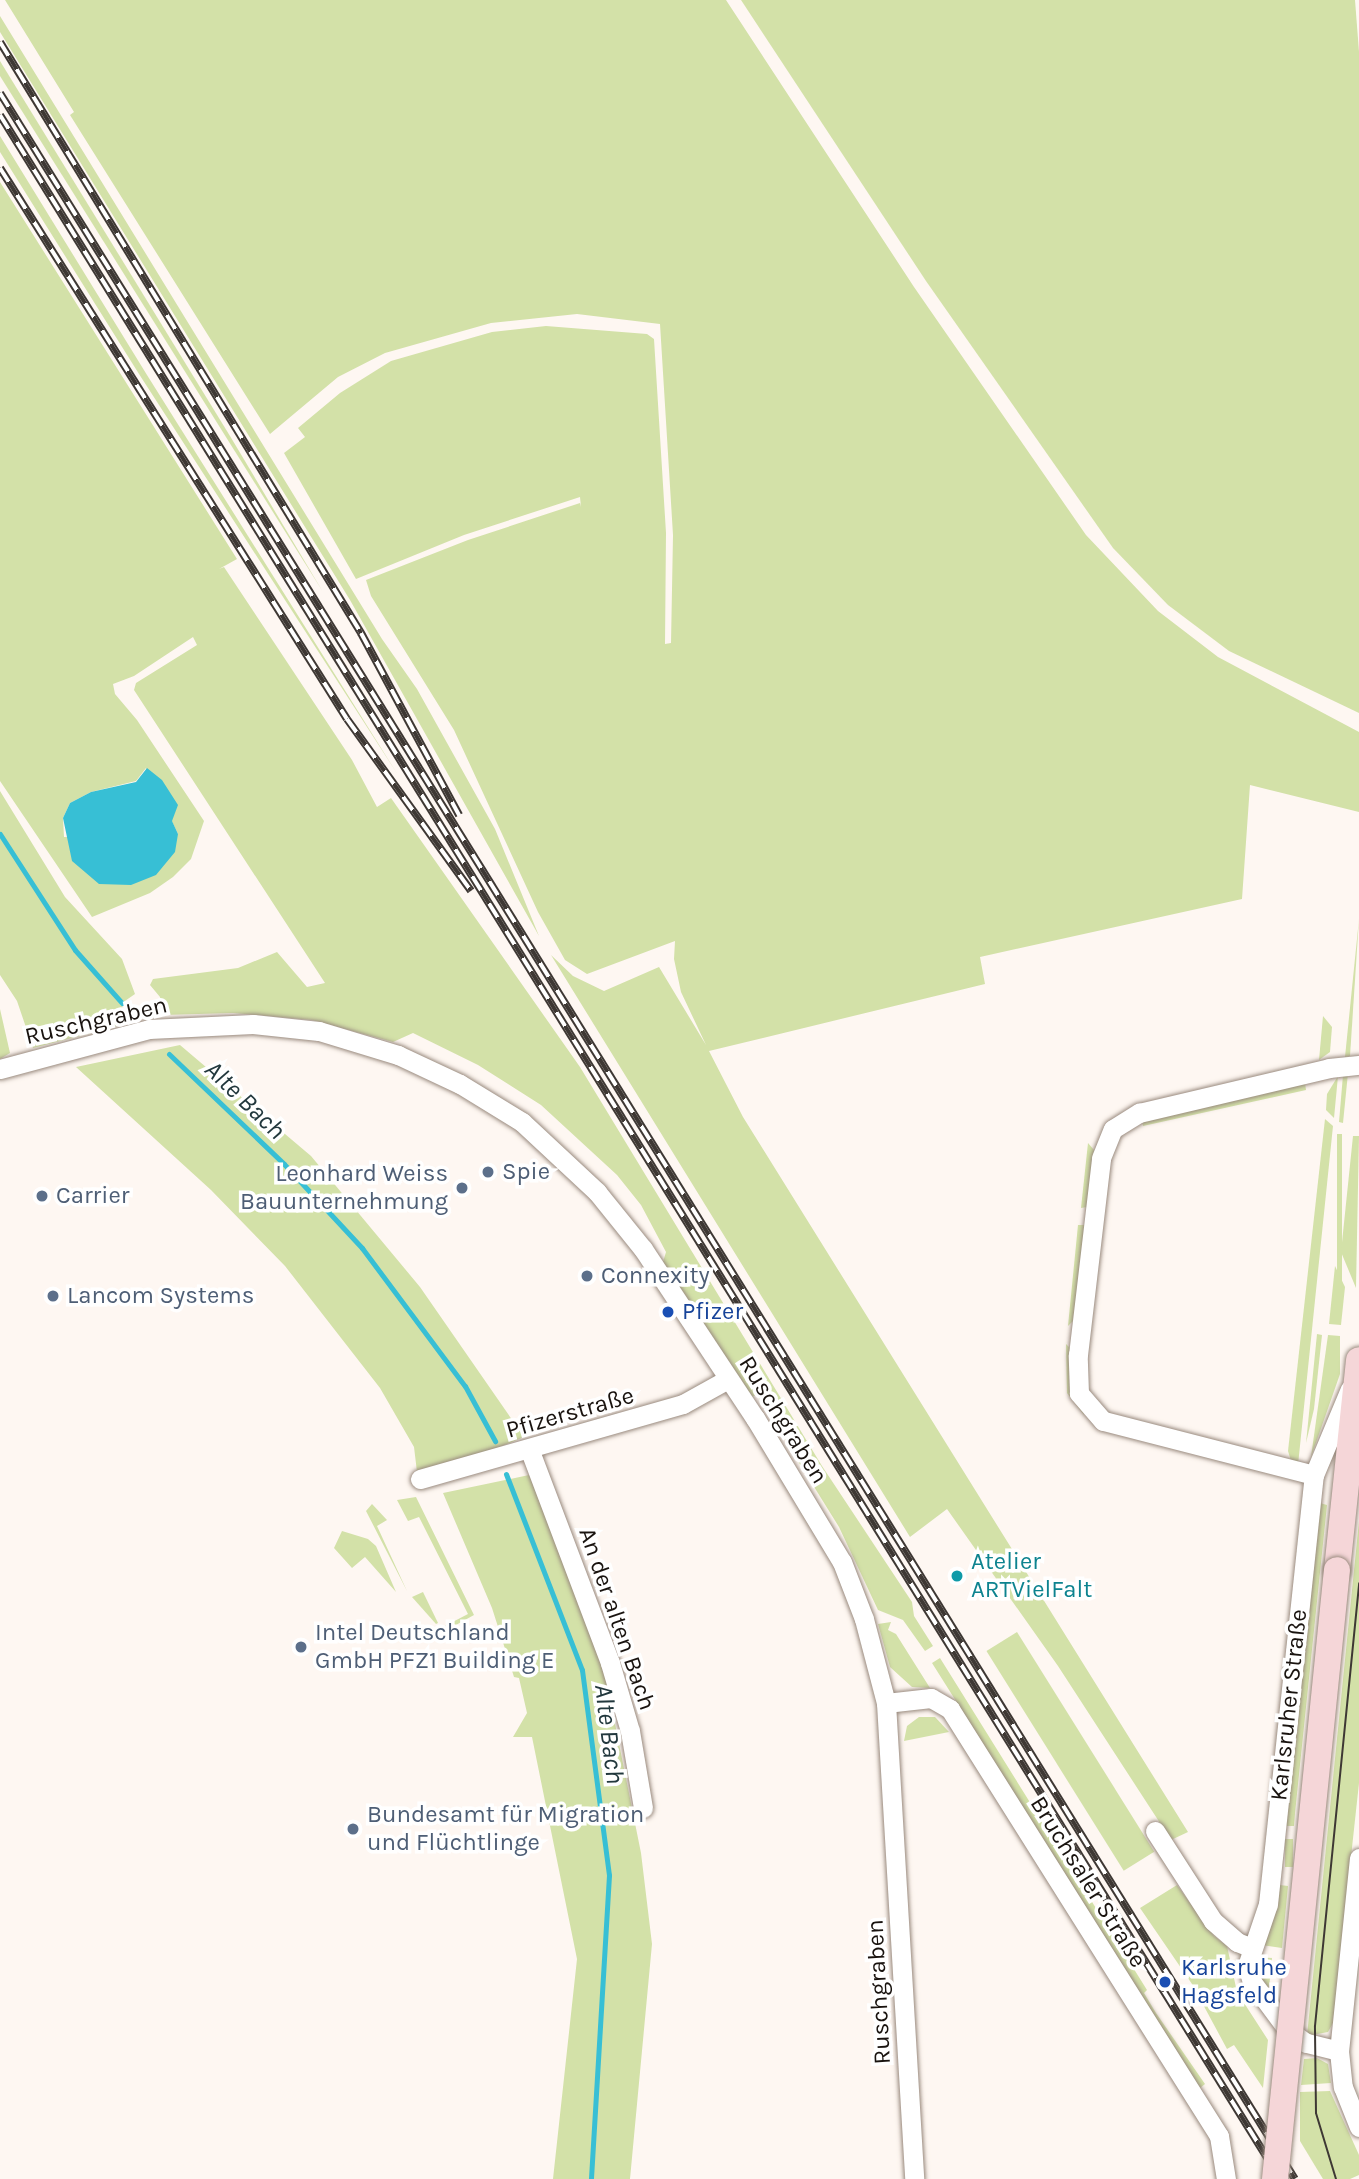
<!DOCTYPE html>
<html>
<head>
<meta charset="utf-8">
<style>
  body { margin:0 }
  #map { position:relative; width:1359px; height:2179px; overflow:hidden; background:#fef7f2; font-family:Karla,sans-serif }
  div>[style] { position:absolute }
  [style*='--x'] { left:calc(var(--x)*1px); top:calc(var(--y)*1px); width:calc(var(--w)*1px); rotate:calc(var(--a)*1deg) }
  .green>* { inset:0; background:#d3e1a8; transform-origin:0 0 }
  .water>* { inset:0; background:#37bfd5 }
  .stream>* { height:5px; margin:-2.5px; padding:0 2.5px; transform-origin:2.5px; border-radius:2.5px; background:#37bfd5 }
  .roads { filter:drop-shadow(0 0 2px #998a7e) drop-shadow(0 0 2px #998a7e) }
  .street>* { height:19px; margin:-9.5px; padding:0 9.5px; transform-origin:9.5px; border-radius:9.5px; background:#fff }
  .secondary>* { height:26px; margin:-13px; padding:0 13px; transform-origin:13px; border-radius:13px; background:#f5d6d8 }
  .tram>* { height:2px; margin:-1px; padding:0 1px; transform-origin:1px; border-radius:1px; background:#3e3834 }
  .rail>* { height:8px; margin-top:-4px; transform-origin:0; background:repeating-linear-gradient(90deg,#fff 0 16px,#3e3834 0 32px); box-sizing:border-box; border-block:2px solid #3e3834 }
  .bridges { filter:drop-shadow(0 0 2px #998a7e) drop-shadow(0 0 2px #998a7e) }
  .secondary-bridge>* { height:26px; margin:-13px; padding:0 13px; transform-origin:13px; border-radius:13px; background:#f5d6d8 }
  .dots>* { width:19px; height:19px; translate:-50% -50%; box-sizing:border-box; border:4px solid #fff; border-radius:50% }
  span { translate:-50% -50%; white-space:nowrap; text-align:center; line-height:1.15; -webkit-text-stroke:7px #fff; paint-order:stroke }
  .street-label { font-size:24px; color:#19130f }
  .service-label { font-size:24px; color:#4e5e75 }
  .left { translate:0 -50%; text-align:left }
  .right { translate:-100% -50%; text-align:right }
  .transit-label { font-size:24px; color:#164399 }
  .culture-label { font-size:24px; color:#0d838f }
  .water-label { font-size:26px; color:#22383d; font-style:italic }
</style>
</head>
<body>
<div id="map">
  <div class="green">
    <i style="clip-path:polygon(5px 0,726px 0,914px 287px,1086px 535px,1158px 611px,1218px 657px,1359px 732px,1359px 812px,1250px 785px,1242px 899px,980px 957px,985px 984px,709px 1051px,743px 1117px,1188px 1832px,1171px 1840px,1058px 1666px,947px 1509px,910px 1537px,551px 955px,573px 976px,604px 991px,659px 967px,706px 1045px,681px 992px,674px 959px,675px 941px,587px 974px,565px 960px,538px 912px,454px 730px,371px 596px,366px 580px,468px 540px,580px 503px,581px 507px,580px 497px,464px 535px,356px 579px,284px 453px,305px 437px,298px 428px,340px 393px,391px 361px,492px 332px,546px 326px,647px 334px,654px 339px,666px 533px,665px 644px,671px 643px,673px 535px,660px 324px,577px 314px,491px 323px,385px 353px,338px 377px,270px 434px,70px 115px,74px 112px)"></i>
    <i style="clip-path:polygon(741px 0,1355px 0,1359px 52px,1359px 713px,1229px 651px,1168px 605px,1113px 548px,926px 281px)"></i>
    <i style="clip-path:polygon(0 16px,382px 639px,417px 689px,495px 829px,539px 936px,350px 600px,0 32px)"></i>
    <i style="clip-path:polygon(0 61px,230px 436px,323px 592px,0 76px)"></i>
    <i style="clip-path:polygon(0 136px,147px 375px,398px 775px,139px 374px,0 152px)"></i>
    <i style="clip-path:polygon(evenodd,0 182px,237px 559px,219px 569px,224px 567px,352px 760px,377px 807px,391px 798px,580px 1067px,822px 1466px,912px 1602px,914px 1616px,933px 1646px,925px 1651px,903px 1620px,878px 1610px,839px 1527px,757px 1395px,751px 1397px,663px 1262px,666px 1252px,641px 1205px,617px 1175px,541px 1105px,478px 1065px,413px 1033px,393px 1042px,312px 1020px,233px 1013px,163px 1015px,160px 997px,150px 985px,153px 979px,238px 968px,277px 952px,307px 987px,325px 983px,134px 690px,136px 683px,197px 645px,193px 637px,134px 676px,113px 684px,115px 694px,137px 720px,204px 821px,191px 859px,173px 877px,150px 893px,92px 917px,0 781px,0 182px,146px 768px,178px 834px,64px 837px,63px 818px,70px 803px,91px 792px,136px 781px,146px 768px)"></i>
    <i style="clip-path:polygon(0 791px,65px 897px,122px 959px,135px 994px,122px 1003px,123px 1016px,115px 1027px,33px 1048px,17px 1001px,0 975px)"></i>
    <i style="clip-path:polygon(1359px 919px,1350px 1056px,1345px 1057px)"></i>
    <i style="clip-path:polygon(0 1009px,10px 1053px,0 1059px)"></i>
    <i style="clip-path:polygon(1323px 1016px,1332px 1027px,1330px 1052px,1319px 1060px)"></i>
    <i style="clip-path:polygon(180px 1045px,311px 1156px,420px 1287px,524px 1437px,483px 1454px,417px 1472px,414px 1447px,380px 1388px,285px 1266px,211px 1190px,76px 1067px)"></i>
    <i style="clip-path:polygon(1348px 1073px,1343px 1123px,1339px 1122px,1343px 1075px)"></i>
    <i style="clip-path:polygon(1338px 1076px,1334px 1118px,1326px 1110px,1327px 1094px)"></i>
    <i style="clip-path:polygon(1305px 1083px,1306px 1090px,1143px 1126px,1142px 1120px)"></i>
    <i style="clip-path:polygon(1325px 1119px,1333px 1126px,1298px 1465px,1291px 1461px,1288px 1451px)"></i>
    <i style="left:1337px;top:1134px;width:5px;height:152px"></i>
    <i style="clip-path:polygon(1353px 1136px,1359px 1136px,1356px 1288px,1341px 1252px)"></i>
    <i style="clip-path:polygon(1088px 1143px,1094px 1150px,1087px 1207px,1081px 1208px)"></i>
    <i style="clip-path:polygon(1078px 1225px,1085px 1225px,1073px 1321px,1068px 1326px)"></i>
    <i style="clip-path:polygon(1335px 1266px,1345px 1287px,1341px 1325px,1329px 1324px)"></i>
    <i style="clip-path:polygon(1317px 1334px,1322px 1335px,1314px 1409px,1306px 1443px)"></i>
    <i style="clip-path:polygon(1328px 1335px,1340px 1336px,1340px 1374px,1311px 1457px)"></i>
    <i style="clip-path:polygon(1066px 1344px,1070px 1348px,1084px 1415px,1067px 1393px)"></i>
    <i style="clip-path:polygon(529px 1475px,602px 1659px,641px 1853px,652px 1944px,630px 2179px,553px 2179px,577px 1959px,532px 1737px,513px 1737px,527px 1713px,519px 1678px,514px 1677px,492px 1608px,443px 1493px)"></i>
    <i style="clip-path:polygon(416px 1497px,474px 1615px,445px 1631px,443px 1627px,468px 1614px,419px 1517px,408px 1521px,397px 1500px)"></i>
    <i style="clip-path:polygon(1320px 1503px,1327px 1505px,1295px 1813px,1294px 1826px,1286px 1826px)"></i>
    <i style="clip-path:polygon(372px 1504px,387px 1520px,377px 1526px,407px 1591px,366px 1511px)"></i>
    <i style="clip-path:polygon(1359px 1521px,1359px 1783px,1333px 2023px,1328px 2032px,1307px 2036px)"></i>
    <i style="clip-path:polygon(342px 1531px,368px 1539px,376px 1546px,396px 1592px,365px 1557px,352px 1568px,334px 1548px)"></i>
    <i style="clip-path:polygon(423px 1592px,438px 1623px,436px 1624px,412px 1597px)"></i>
    <i style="clip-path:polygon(891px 1622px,888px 1630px,896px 1634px,930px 1688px,912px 1687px,890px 1667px,878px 1624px)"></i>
    <i style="left:1017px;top:1632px;width:259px;height:36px;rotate:58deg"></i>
    <i style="clip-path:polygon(940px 1658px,1147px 1990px,1144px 1993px,1156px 2013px,1205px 2084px,1200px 2088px,932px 1663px)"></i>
    <i style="clip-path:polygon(919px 1717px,935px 1717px,949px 1732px,904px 1741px,907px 1726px)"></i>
    <i style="left:1285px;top:1839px;width:8px;height:28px"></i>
    <i style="clip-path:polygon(1177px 1885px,1214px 1936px,1227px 1946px,1237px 1992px,1268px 2040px,1263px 2088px,1234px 2045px,1227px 2049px,1192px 1984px,1140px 1908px)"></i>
    <i style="clip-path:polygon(1280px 1885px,1288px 1886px,1282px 1948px,1261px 1945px)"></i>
    <i style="clip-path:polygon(1257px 1957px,1272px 1958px,1269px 1988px,1262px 1980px)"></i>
    <i style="clip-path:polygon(1317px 2058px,1328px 2064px,1331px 2083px,1301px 2085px,1304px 2059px)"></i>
    <i style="clip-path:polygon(1330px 2091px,1359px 2155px,1359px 2175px,1350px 2179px,1323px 2179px,1300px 2141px,1300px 2092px)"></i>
  </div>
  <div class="water">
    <i style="clip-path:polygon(147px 768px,162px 780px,178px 805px,172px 821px,178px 834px,175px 852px,156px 875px,131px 885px,99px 884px,72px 861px,63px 818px,70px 803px,91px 792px,136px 782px)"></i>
  </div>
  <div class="stream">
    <i style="--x:0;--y:834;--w:138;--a:57.1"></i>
    <i style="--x:75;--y:950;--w:71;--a:48.4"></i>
    <i style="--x:169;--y:1054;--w:159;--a:43.7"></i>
    <i style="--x:284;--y:1164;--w:115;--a:47.1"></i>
    <i style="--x:362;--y:1248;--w:172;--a:53.3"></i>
    <i style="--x:465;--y:1386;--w:63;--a:61.4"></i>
    <i style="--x:506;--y:1474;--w:210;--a:68.8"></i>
    <i style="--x:582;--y:1670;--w:207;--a:82.5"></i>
    <i style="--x:609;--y:1875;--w:305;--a:93.4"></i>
  </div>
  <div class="roads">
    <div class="street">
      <i style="--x:0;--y:1069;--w:154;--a:-15"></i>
      <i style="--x:149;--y:1029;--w:104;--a:-2.8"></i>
      <i style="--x:253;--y:1024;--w:66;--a:6.1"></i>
      <i style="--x:319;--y:1031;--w:83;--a:16.9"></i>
      <i style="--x:398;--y:1055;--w:68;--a:25.1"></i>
      <i style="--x:460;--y:1084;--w:73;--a:31.5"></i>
      <i style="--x:522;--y:1122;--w:103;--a:43"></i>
      <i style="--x:597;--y:1192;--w:73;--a:51.1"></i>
      <i style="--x:643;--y:1249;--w:203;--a:56.5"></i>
      <i style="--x:755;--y:1418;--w:168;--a:58.9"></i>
      <i style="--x:842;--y:1562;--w:61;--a:68.9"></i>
      <i style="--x:864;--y:1619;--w:87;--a:75.3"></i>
      <i style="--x:886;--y:1703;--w:477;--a:86.6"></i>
      <i style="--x:530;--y:1451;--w:227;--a:69.3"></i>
      <i style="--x:610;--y:1663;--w:71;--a:73.6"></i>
      <i style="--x:630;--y:1731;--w:78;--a:80.4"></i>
      <i style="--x:1314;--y:1475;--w:218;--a:-165.6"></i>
      <i style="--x:1103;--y:1421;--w:37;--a:-131"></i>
      <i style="--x:1079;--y:1393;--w:38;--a:-92"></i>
      <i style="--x:1078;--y:1355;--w:198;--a:-83.3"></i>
      <i style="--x:1101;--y:1158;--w:31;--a:-68"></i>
      <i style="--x:1113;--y:1129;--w:31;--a:-32"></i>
      <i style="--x:1139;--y:1113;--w:195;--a:-13.3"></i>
      <i style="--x:1329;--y:1068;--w:30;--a:-6"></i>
      <i style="--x:420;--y:1479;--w:273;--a:-15.9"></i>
      <i style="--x:683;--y:1404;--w:51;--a:-29.1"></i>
      <i style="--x:886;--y:1703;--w:45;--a:-6.3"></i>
      <i style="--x:931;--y:1698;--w:22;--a:30"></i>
      <i style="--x:950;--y:1709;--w:505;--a:57.79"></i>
      <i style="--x:1219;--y:2136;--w:44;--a:80.8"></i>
      <i style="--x:1155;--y:1831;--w:107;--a:57.2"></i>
      <i style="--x:1213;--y:1921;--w:32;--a:41"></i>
      <i style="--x:1237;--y:1942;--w:14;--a:21"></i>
      <i style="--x:1359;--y:1858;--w:194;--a:95.9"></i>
      <i style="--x:1339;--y:2051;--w:36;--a:84"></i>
      <i style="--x:1343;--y:2087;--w:43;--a:68.2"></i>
      <i style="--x:1339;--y:2051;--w:34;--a:-166"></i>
      <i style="--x:1306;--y:2043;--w:24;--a:-144"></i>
      <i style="--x:1287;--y:2029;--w:59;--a:-126.7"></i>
      <i style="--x:1252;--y:1982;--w:17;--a:-107"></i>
      <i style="--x:1247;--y:1966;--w:65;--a:-71.3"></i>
      <i style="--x:1268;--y:1904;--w:431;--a:-83.9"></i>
      <i style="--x:1314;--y:1475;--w:93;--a:-67.3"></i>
    </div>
    <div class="secondary">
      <i style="--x:1337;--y:1570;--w:211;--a:-84"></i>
    </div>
  </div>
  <div class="tram">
    <i style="--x:1336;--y:2179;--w:69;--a:-106.9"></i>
    <i style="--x:1316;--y:2113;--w:87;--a:-90.7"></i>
    <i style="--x:1315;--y:2026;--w:445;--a:-84.3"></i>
  </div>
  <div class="rail">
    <i style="--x:0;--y:42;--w:693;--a:58.58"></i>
    <i style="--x:361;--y:633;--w:207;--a:61.7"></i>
    <i style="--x:0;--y:93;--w:2455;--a:58.17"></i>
    <i style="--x:0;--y:115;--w:2429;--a:58.19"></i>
    <i style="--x:0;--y:168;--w:651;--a:57.8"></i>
    <i style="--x:347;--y:719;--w:212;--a:54.2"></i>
  </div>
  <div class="bridges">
    <div class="secondary-bridge">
      <i style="--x:1275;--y:2179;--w:612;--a:-84.19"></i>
    </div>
  </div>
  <div class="dots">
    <i style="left:488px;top:1172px;background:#5c6f8a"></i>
    <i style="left:462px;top:1188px;background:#5c6f8a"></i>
    <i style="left:42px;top:1196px;background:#5c6f8a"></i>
    <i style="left:587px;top:1276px;background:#5c6f8a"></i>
    <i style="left:53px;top:1296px;background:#5c6f8a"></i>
    <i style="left:668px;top:1312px;background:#1a4fb4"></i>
    <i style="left:957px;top:1576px;background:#0f9aa8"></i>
    <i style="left:301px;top:1647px;background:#5c6f8a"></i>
    <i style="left:353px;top:1829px;background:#5c6f8a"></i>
    <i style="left:1165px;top:1982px;background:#1a4fb4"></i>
  </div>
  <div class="street-label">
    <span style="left:96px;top:1021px;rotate:-13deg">Ruschgraben</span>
    <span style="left:570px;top:1413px;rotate:-16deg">Pfizerstraße</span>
    <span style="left:783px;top:1420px;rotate:58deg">Ruschgraben</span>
    <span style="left:617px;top:1619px;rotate:71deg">An der alten Bach</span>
    <span style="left:1289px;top:1705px;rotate:-84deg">Karlsruher Straße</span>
    <span style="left:1088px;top:1882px;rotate:58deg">Bruchsaler Straße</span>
    <span style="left:879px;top:1992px;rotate:-93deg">Ruschgraben</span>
  </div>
  <div class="service-label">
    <span class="left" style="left:502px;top:1172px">Spie</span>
    <span class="right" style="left:448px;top:1188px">Leonhard Weiss<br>Bauunternehmung</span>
    <span class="left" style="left:56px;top:1196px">Carrier</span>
    <span class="left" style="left:601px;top:1276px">Connexity</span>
    <span class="left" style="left:67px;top:1296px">Lancom Systems</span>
    <span class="left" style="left:315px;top:1647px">Intel Deutschland<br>GmbH PFZ1 Building E</span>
    <span class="left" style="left:367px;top:1829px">Bundesamt für Migration<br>und Flüchtlinge</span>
  </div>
  <div class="transit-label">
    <span class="left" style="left:682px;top:1312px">Pfizer</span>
    <span class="left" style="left:1181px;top:1982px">Karlsruhe<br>Hagsfeld</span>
  </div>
  <div class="culture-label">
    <span class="left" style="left:971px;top:1576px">Atelier<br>ARTVielFalt</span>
  </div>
  <div class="water-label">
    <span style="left:245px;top:1100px;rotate:44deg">Alte Bach</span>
    <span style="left:609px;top:1734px;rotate:83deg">Alte Bach</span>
  </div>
</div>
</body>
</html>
